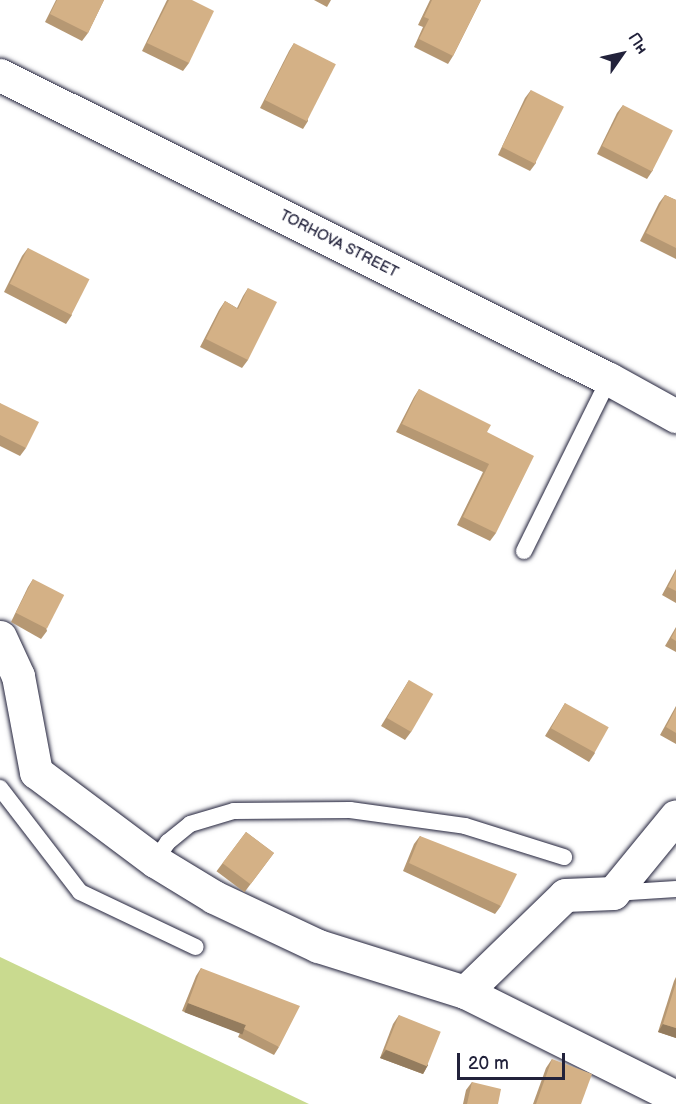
<!DOCTYPE html>
<html>
<head>
<meta charset="utf-8">
<style>
  body { margin:0 }
  #map { position:relative; width:676px; height:1104px; overflow:hidden; background:#fff; font-family:"Balsamiq Sans",sans-serif }
  div>[style] { position:absolute }
  [style*='--x'] { left:calc(var(--x)*1px); top:calc(var(--y)*1px); width:calc(var(--w)*1px); rotate:calc(var(--a)*1deg) }
  .green>* { inset:0; background:#c9da8f }
  .roads { filter:drop-shadow(0 0 2px #22223b) drop-shadow(0 0 2px #22223b) }
  .lane>* { height:16px; margin:-8px; padding:0 8px; transform-origin:8px; border-radius:8px; background:#fff }
  .street>* { height:33px; margin:-16.5px; padding:0 16.5px; transform-origin:16.5px; border-radius:16.5px; background:#fff }
  .wall>* { inset:0; background:#b69873; transform-origin:0 0 }
  .shaded-wall>* { inset:0; background:#947c5e; transform-origin:0 0 }
  .building>* { inset:0; background:#d4b186; transform-origin:0 0 }
  span { translate:-50% -50%; white-space:nowrap; text-align:center; line-height:1.15; -webkit-text-stroke:4.5px #fff; paint-order:stroke }
  .street-label { font-size:15px; color:#22223b }
  .north { position:absolute; left:592px; top:24px; width:60px; height:60px; -webkit-text-stroke:4px #fff; paint-order:stroke; rotate:56deg; font-size:16px; font-weight:700; line-height:24px; text-align:center; color:#22223b }
  .north::after { content:''; display:block; margin:auto; width:21px; height:27px; background:#22223b; clip-path:polygon(50% 0,100% 100%,50% 72%,0 100%) }
  .scale { position:absolute; left:457px; top:1053px; width:108px; height:27px; box-sizing:border-box; border:3px solid #22223b; border-top:0; padding-left:8px; font-size:18px; line-height:21px; white-space:nowrap; color:#22223b; -webkit-text-stroke:4px #fff; paint-order:stroke }
</style>
</head>
<body>
<div id="map">
  <div class="green">
    <i style="clip-path:polygon(0 957px,309px 1104px,0 1104px)"></i>
  </div>
  <div class="roads">
    <div class="lane">
      <i style="--x:524;--y:551;--w:192;--a:-63.7"></i>
      <i style="--x:0;--y:788;--w:131;--a:52.4"></i>
      <i style="--x:80;--y:892;--w:128;--a:25.4"></i>
      <i style="--x:155;--y:861;--w:23;--a:-56"></i>
      <i style="--x:168;--y:842;--w:28;--a:-39"></i>
      <i style="--x:190;--y:824;--w:46;--a:-16.5"></i>
      <i style="--x:234;--y:811;--w:116;--a:-0.5"></i>
      <i style="--x:350;--y:810;--w:116;--a:7.9"></i>
      <i style="--x:465;--y:826;--w:104;--a:17.4"></i>
      <i style="--x:614;--y:893;--w:62;--a:-3.7"></i>
    </div>
    <div class="street">
      <i style="--x:0;--y:75;--w:681;--a:26.53"></i>
      <i style="--x:609;--y:379;--w:77;--a:28.9"></i>
      <i style="--x:0;--y:637;--w:43;--a:65.2"></i>
      <i style="--x:18;--y:676;--w:98;--a:79.4"></i>
      <i style="--x:36;--y:772;--w:149;--a:36.8"></i>
      <i style="--x:155;--y:861;--w:69;--a:31.4"></i>
      <i style="--x:214;--y:897;--w:115;--a:25.2"></i>
      <i style="--x:318;--y:946;--w:154;--a:17.4"></i>
      <i style="--x:465;--y:992;--w:236;--a:26.5"></i>
      <i style="--x:465;--y:992;--w:139;--a:-44.1"></i>
      <i style="--x:565;--y:895;--w:48;--a:-2.4"></i>
      <i style="--x:613;--y:893;--w:99;--a:-50.7"></i>
    </div>
  </div>
  <div class="wall">
    <i style="clip-path:polygon(56px 0,104px 0,88px 33px,82px 41px,45px 22px)"></i>
    <i style="clip-path:polygon(167px 0,192px 0,189px 63px,183px 71px,142px 51px)"></i>
    <i style="clip-path:polygon(314px 0,331px 0,327px 7px)"></i>
    <i style="clip-path:polygon(430px 0,481px 0,453px 56px,448px 64px,414px 47px,423px 27px,418px 25px)"></i>
    <i style="clip-path:polygon(294px 43px,308px 121px,303px 129px,260px 108px,289px 51px)"></i>
    <i style="clip-path:polygon(531px 90px,536px 163px,530px 171px,498px 155px,525px 98px)"></i>
    <i style="clip-path:polygon(623px 105px,653px 170px,647px 179px,597px 154px,617px 113px)"></i>
    <i style="clip-path:polygon(665px 195px,676px 200px,676px 259px,640px 241px,659px 203px)"></i>
    <i style="clip-path:polygon(28px 248px,72px 315px,66px 324px,4px 292px,22px 256px)"></i>
    <i style="clip-path:polygon(248px 288px,248px 360px,242px 368px,200px 347px,219px 310px,225px 301px,237px 308px,243px 296px)"></i>
    <i style="clip-path:polygon(419px 389px,487px 432px,496px 533px,490px 541px,457px 525px,483px 472px,396px 432px,414px 397px)"></i>
    <i style="clip-path:polygon(0 403px,26px 448px,20px 456px,0 446px)"></i>
    <i style="clip-path:polygon(676px 569px,676px 603px,662px 595px)"></i>
    <i style="clip-path:polygon(33px 579px,47px 631px,41px 639px,11px 622px,28px 587px)"></i>
    <i style="clip-path:polygon(676px 627px,676px 652px,665px 646px)"></i>
    <i style="clip-path:polygon(409px 680px,411px 732px,405px 740px,381px 726px)"></i>
    <i style="clip-path:polygon(565px 703px,595px 753px,589px 762px,545px 736px)"></i>
    <i style="clip-path:polygon(676px 706px,676px 744px,660px 735px)"></i>
    <i style="left:246px;top:832px;width:35px;height:49px;rotate:37deg"></i>
    <i style="clip-path:polygon(420px 836px,501px 906px,495px 914px,403px 871px,414px 844px)"></i>
    <i style="clip-path:polygon(201px 968px,279px 1047px,274px 1055px,238px 1037px,240px 1033px,182px 1011px,196px 976px)"></i>
    <i style="clip-path:polygon(676px 977px,676px 1038px,658px 1032px,674px 981px)"></i>
    <i style="clip-path:polygon(399px 1015px,428px 1065px,423px 1074px,380px 1058px,393px 1024px)"></i>
    <i style="clip-path:polygon(552px 1059px,581px 1104px,533px 1104px,546px 1068px)"></i>
    <i style="clip-path:polygon(472px 1082px,498px 1104px,463px 1104px,466px 1090px)"></i>
  </div>
  <div class="shaded-wall">
    <i style="left:188px;top:1003px;width:62px;height:10px;rotate:21deg"></i>
    <i style="clip-path:polygon(663px 1024px,676px 1028px,676px 1038px,658px 1032px)"></i>
    <i style="clip-path:polygon(386px 1050px,428px 1065px,423px 1074px,380px 1058px)"></i>
  </div>
  <div class="building">
    <i style="clip-path:polygon(57px 0,104px 0,88px 33px,50px 14px)"></i>
    <i style="clip-path:polygon(169px 0,192px 0,214px 11px,189px 63px,147px 43px)"></i>
    <i style="clip-path:polygon(432px 0,481px 0,453px 56px,419px 39px,429px 19px,424px 17px)"></i>
    <i style="left:294px;top:43px;width:47px;height:64px;rotate:27deg"></i>
    <i style="left:531px;top:90px;width:37px;height:64px;rotate:27deg"></i>
    <i style="left:623px;top:105px;width:56px;height:46px;rotate:27deg"></i>
    <i style="clip-path:polygon(665px 195px,676px 200px,676px 248px,646px 233px)"></i>
    <i style="left:28px;top:248px;width:69px;height:40px;rotate:27deg"></i>
    <i style="clip-path:polygon(248px 288px,277px 302px,248px 360px,206px 339px,225px 301px,238px 309px)"></i>
    <i style="clip-path:polygon(419px 389px,491px 425px,487px 432px,534px 456px,496px 533px,463px 517px,489px 464px,402px 424px)"></i>
    <i style="clip-path:polygon(0 403px,39px 422px,26px 448px,0 435px)"></i>
    <i style="clip-path:polygon(676px 571px,676px 591px,668px 587px)"></i>
    <i style="left:33px;top:579px;width:35px;height:38px;rotate:27deg"></i>
    <i style="clip-path:polygon(676px 629px,676px 641px,671px 638px)"></i>
    <i style="left:409px;top:680px;width:28px;height:44px;rotate:30deg"></i>
    <i style="left:565px;top:703px;width:50px;height:29px;rotate:29deg"></i>
    <i style="clip-path:polygon(676px 708px,676px 733px,666px 727px)"></i>
    <i style="left:246px;top:832px;width:35px;height:39px;rotate:37deg"></i>
    <i style="clip-path:polygon(420px 836px,517px 874px,501px 906px,409px 863px)"></i>
    <i style="clip-path:polygon(201px 968px,300px 1006px,279px 1047px,244px 1029px,246px 1025px,188px 1003px)"></i>
    <i style="clip-path:polygon(676px 983px,676px 1028px,663px 1024px)"></i>
    <i style="left:399px;top:1015px;width:45px;height:37px;rotate:22deg"></i>
    <i style="clip-path:polygon(552px 1059px,592px 1074px,581px 1104px,536px 1104px)"></i>
    <i style="clip-path:polygon(472px 1082px,501px 1089px,498px 1104px,467px 1104px)"></i>
  </div>
  <div class="street-label">
    <span style="left:339px;top:244px;rotate:27deg">TORHOVA STREET</span>
  </div>
  <div class="north">Пн</div>
  <div class="scale">20 m</div>
</div>
</body>
</html>
